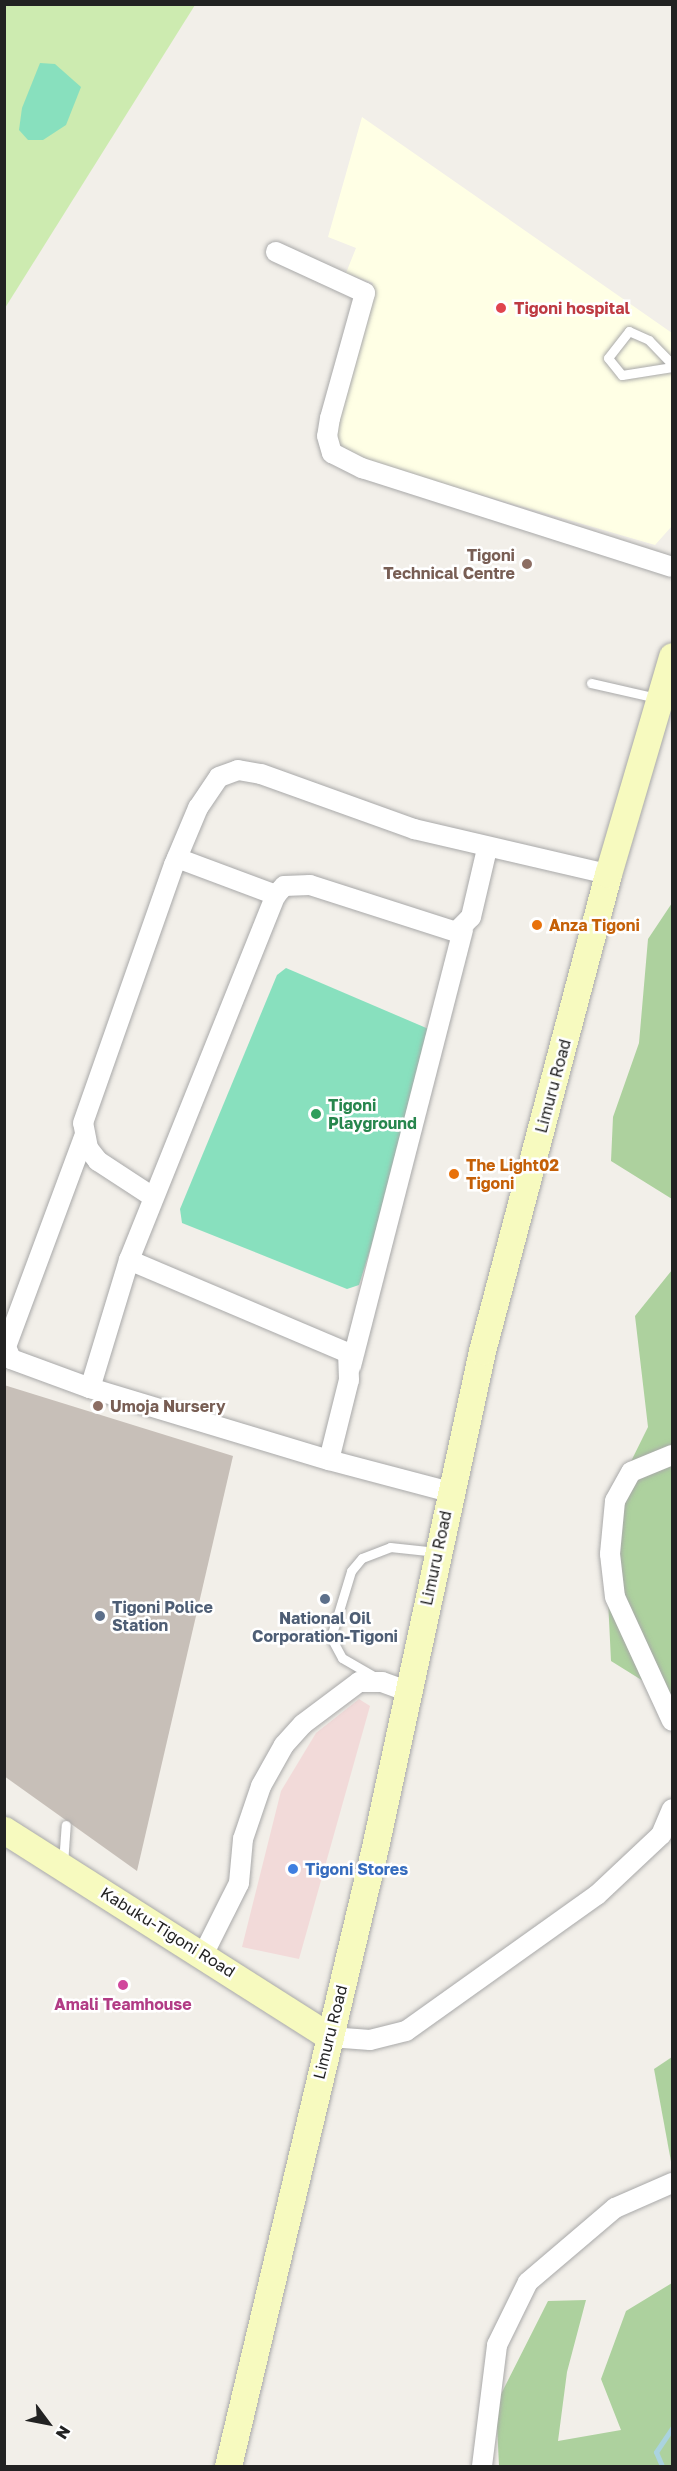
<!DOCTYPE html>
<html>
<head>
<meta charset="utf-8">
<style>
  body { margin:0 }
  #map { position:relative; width:677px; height:2471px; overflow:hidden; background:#f2efe9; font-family:"Golos Text",sans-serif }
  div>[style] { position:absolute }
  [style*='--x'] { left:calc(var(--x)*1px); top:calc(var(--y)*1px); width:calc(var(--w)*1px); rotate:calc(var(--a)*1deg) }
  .commercial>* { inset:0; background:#f2dad9 }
  .education>* { inset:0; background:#ffffe5 }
  .grass>* { inset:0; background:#cdebb0 }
  .forest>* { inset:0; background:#add19e }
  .pitch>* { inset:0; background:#88e0be }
  .stream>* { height:5px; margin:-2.5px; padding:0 2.5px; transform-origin:2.5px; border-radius:2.5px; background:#aad3df }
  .building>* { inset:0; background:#c7bfb8 }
  .roads { filter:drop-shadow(0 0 2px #a9a9a9) drop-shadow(0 0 2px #a9a9a9) }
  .lane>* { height:9px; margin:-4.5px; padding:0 4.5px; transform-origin:4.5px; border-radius:4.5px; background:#fff }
  .street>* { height:20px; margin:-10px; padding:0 10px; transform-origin:10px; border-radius:10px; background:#fff }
  .secondary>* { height:27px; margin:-13.5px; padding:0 13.5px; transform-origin:13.5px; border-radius:13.5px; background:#f7fabf }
  .dots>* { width:16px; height:16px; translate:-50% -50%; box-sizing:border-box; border:3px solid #fff; border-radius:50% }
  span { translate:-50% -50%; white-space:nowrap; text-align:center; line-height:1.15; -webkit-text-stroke:5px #fff; paint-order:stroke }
  .health-label { font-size:16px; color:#be3a42; font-weight:700 }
  .left { translate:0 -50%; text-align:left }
  .education-label { font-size:16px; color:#785e54; font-weight:700 }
  .right { translate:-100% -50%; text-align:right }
  .food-label { font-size:16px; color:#c56008; font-weight:700 }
  .street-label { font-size:16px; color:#222 }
  .leisure-label { font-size:16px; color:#27864d; font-weight:700 }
  .service-label { font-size:16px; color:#4e5e75; font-weight:700 }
  .shop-label { font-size:16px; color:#366cbe; font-weight:700 }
  .hotel-label { font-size:16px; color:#b23c85; font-weight:700 }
  .frame { position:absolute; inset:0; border:6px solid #222; pointer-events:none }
  .north { position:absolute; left:18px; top:2393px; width:60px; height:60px; -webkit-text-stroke:4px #fff; paint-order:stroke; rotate:122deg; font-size:16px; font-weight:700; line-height:24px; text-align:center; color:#222 }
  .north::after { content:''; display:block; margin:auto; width:21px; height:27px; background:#222; clip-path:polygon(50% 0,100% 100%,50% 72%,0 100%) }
</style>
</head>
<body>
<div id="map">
  <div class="commercial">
    <i style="clip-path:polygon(359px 1699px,370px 1706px,299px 1959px,242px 1947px,281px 1791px,316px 1733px)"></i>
  </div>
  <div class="education">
    <i style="clip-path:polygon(362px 117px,672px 333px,672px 526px,655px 545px,320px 448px,373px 283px,346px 273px,356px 248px,328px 237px)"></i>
  </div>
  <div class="grass">
    <i style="clip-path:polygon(5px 5px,195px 5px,5px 308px)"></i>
  </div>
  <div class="forest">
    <i style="clip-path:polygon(672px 903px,672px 1199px,611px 1161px,613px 1117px,639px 1043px,648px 939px)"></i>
    <i style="clip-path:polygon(672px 1270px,672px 1699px,611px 1661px,604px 1516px,648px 1427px,635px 1316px)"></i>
    <i style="clip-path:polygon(672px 2057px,672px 2167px,654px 2069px)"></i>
    <i style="clip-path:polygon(672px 2283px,672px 2466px,499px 2466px,496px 2404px,548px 2301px,586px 2300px,567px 2372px,558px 2441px,621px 2430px,601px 2379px,626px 2311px)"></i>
  </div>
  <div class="pitch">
    <i style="clip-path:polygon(40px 63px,55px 64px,81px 87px,66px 125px,43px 140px,28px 140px,19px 130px,22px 108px)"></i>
    <i style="clip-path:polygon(286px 968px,438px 1033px,359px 1285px,347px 1289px,182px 1223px,180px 1209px,277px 975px)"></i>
  </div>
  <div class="stream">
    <i style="--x:662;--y:2466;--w:15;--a:-113"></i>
    <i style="--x:656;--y:2452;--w:29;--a:-56"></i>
  </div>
  <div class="building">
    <i style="clip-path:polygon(4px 1385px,233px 1456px,137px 1871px,4px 1776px)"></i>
  </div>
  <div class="roads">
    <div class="lane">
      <i style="--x:672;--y:364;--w:33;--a:-134"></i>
      <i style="--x:649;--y:340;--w:22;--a:-156"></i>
      <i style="--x:629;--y:331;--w:34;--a:128"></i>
      <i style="--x:608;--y:358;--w:22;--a:51"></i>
      <i style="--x:622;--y:375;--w:51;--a:-9.1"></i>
      <i style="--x:591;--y:683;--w:68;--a:12.8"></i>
      <i style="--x:375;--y:1677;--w:38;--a:-150"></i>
      <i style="--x:342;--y:1658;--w:24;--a:-118"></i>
      <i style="--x:331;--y:1637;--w:69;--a:-73.1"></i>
      <i style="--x:351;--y:1571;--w:17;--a:-50"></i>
      <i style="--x:362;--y:1558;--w:30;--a:-21"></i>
      <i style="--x:390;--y:1547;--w:47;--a:6.1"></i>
      <i style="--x:63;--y:1864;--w:39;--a:-86"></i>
    </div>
    <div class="street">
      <i style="--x:276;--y:252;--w:98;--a:24.7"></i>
      <i style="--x:365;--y:293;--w:130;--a:105.6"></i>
      <i style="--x:330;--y:418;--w:18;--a:99"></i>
      <i style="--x:327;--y:436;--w:18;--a:74"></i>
      <i style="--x:332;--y:453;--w:34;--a:27"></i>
      <i style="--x:362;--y:468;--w:325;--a:17.7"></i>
      <i style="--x:177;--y:858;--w:106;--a:20.5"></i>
      <i style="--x:84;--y:1137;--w:224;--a:110.4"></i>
      <i style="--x:6;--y:1347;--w:13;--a:67"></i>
      <i style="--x:11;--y:1359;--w:84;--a:20.2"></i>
      <i style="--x:153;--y:1197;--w:66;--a:-146.8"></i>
      <i style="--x:98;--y:1161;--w:16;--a:-128"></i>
      <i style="--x:88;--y:1148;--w:25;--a:-101"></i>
      <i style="--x:83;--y:1123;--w:274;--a:-70.6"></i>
      <i style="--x:174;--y:865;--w:62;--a:-67.2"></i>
      <i style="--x:198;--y:808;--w:37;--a:-56"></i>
      <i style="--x:219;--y:777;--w:20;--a:-20"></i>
      <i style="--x:238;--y:770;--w:23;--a:10"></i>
      <i style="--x:261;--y:774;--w:163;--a:19.8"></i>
      <i style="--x:414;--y:829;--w:199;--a:13.1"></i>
      <i style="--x:129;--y:1260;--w:134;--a:106.9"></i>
      <i style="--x:90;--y:1388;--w:250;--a:16.8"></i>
      <i style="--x:351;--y:1366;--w:451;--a:-75.6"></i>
      <i style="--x:672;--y:1455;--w:44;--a:157.5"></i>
      <i style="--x:631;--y:1472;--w:33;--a:119"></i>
      <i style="--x:615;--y:1501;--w:53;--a:95.4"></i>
      <i style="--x:610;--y:1554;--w:43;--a:83.4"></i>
      <i style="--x:615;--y:1597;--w:136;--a:65.3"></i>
      <i style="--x:450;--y:1492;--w:125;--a:-165.2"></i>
      <i style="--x:329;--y:1460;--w:82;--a:-76"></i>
      <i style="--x:349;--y:1380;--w:27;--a:-92"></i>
      <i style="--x:348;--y:1353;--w:238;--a:-157"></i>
      <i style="--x:129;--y:1260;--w:393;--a:-68.1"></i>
      <i style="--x:276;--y:895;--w:12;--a:-48"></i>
      <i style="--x:284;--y:886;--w:26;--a:-2"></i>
      <i style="--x:310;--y:885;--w:153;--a:17.8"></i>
      <i style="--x:456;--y:932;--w:21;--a:-45"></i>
      <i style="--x:471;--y:917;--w:70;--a:-76.8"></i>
      <i style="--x:204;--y:1953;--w:78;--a:-63.4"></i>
      <i style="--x:239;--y:1883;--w:44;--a:-84.8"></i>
      <i style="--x:243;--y:1839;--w:56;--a:-71.2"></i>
      <i style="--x:261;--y:1786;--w:47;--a:-60.7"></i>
      <i style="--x:284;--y:1745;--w:28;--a:-48"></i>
      <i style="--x:303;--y:1724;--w:70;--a:-36.9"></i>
      <i style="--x:359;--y:1682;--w:23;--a:0"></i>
      <i style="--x:382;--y:1682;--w:27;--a:20"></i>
      <i style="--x:330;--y:2037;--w:40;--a:4.3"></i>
      <i style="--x:370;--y:2040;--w:37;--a:-14"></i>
      <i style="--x:406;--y:2031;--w:234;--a:-35.5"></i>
      <i style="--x:597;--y:1895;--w:88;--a:-43.2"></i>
      <i style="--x:661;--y:1835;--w:28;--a:-67"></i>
      <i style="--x:482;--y:2466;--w:122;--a:-82.9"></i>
      <i style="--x:497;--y:2345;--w:70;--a:-63.8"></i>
      <i style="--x:528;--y:2282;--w:114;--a:-40.4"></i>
      <i style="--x:615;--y:2208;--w:62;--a:-23.7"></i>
    </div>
    <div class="secondary">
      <i style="--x:4;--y:1830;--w:386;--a:32.4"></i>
      <i style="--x:228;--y:2466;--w:636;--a:-76.64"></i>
      <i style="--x:375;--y:1847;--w:507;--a:-77.83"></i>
      <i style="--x:482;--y:1351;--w:493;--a:-75.2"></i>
      <i style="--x:608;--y:874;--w:227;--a:-73.6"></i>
    </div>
  </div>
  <div class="dots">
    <i style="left:501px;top:308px;background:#e0444e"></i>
    <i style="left:527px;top:564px;background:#8d6e63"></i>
    <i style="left:537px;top:925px;background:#e8710a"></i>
    <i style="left:316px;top:1114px;background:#2e9e5b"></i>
    <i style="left:454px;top:1174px;background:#e8710a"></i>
    <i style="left:98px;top:1406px;background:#8d6e63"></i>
    <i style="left:325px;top:1599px;background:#5c6f8a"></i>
    <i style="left:100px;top:1616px;background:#5c6f8a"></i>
    <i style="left:293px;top:1869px;background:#3f7fe0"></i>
    <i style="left:123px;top:1985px;background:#d1479c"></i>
  </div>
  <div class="health-label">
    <span class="left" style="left:514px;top:308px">Tigoni hospital</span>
  </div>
  <div class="education-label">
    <span class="right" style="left:515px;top:564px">Tigoni<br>Technical Centre</span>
    <span class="left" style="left:110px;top:1406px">Umoja Nursery</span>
  </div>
  <div class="food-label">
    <span class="left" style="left:549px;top:925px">Anza Tigoni</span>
    <span class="left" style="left:466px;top:1174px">The Light02<br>Tigoni</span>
  </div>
  <div class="street-label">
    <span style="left:553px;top:1086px;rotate:-75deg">Limuru Road</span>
    <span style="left:436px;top:1558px;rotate:-78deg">Limuru Road</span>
    <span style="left:168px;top:1932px;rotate:32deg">Kabuku-Tigoni Road</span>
    <span style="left:330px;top:2032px;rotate:-76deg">Limuru Road</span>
  </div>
  <div class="leisure-label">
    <span class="left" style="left:328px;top:1114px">Tigoni<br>Playground</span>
  </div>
  <div class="service-label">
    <span class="left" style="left:112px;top:1616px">Tigoni Police<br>Station</span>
    <span style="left:325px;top:1627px">National Oil<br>Corporation-Tigoni</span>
  </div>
  <div class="shop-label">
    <span class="left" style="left:305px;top:1869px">Tigoni Stores</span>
  </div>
  <div class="hotel-label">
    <span style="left:123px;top:2004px">Amali Teamhouse</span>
  </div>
  <div class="frame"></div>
  <div class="north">N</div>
</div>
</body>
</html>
